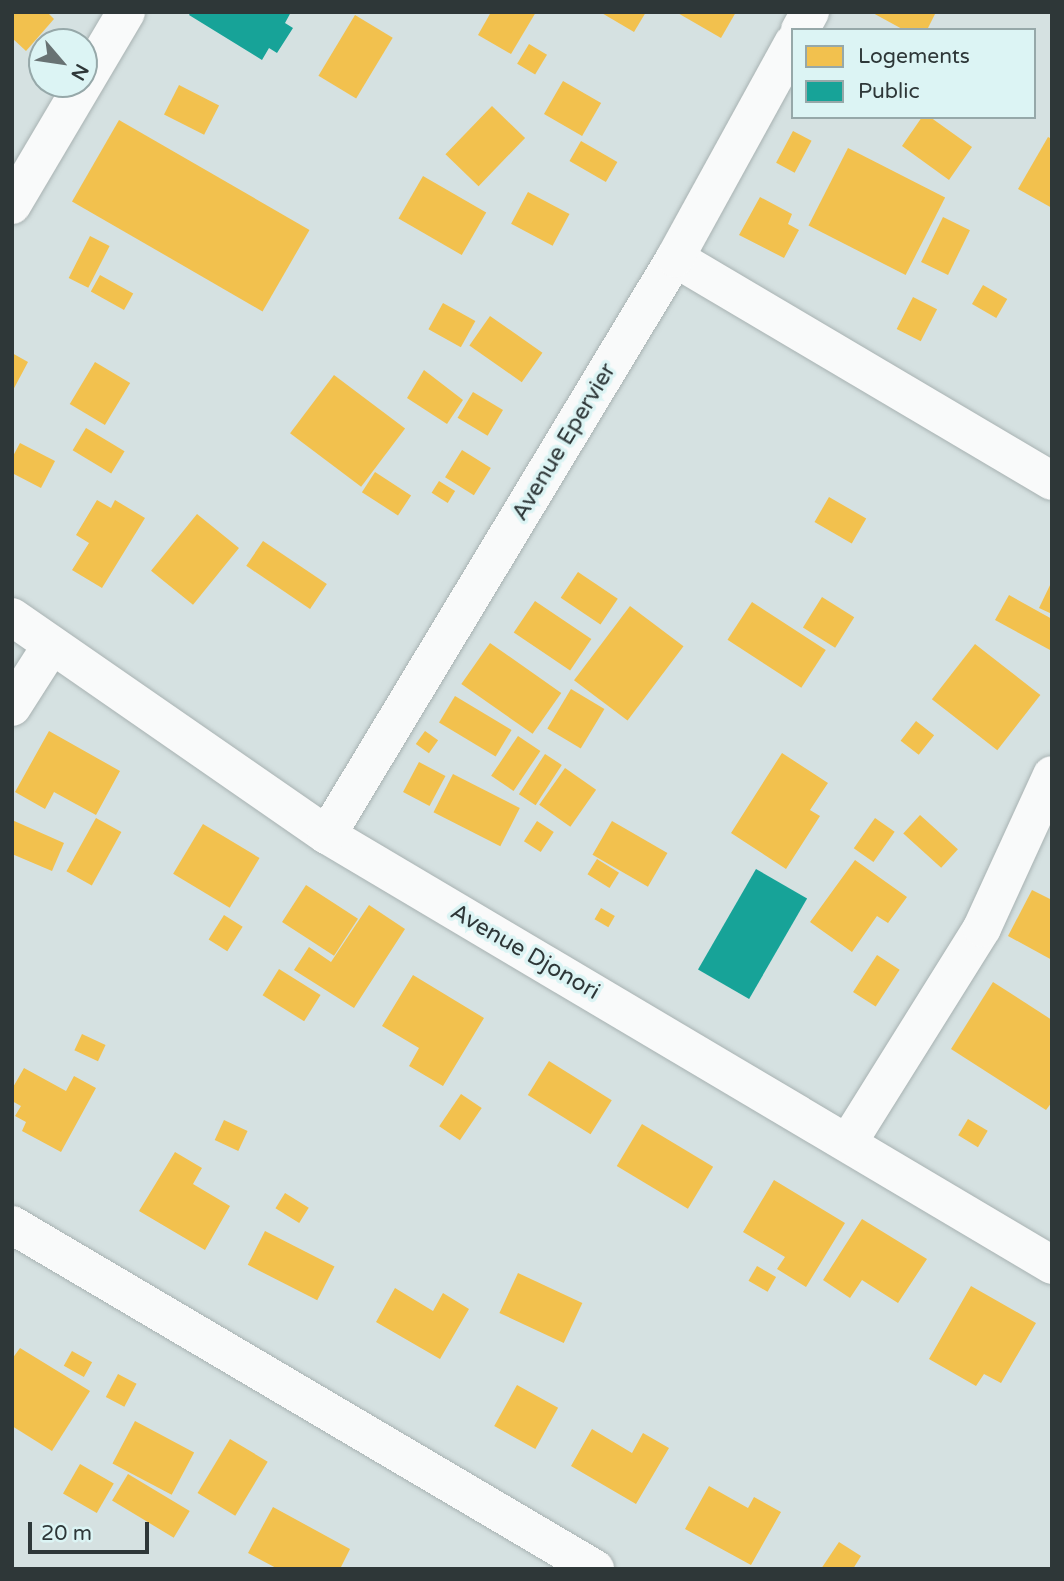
<!DOCTYPE html>
<html>
<head>
<meta charset="utf-8">
<style>
  body { margin:0 }
  #map { position:relative; width:1064px; height:1581px; overflow:hidden; background:#d5e1e1; font-family:"Varela Round",sans-serif }
  div>[style] { position:absolute }
  [style*='--x'] { left:calc(var(--x)*1px); top:calc(var(--y)*1px); width:calc(var(--w)*1px); rotate:calc(var(--a)*1deg) }
  .homes>* { inset:0; background:#f2c14e; transform-origin:0 0 }
  .public>* { inset:0; background:#17a398; transform-origin:0 0 }
  .roads { filter:drop-shadow(0 0 2px #a8b2b2) drop-shadow(0 0 2px #a8b2b2) }
  .minor>* { height:38px; margin:-19px; padding:0 19px; transform-origin:19px; border-radius:19px; background:#f9fafa }
  span { translate:-50% -50%; white-space:nowrap; text-align:center; line-height:1.15; -webkit-text-stroke:7px #dcf4f4; paint-order:stroke }
  .street-label { font-size:23px; color:#2e3738 }
  .frame { position:absolute; inset:0; border:14px solid #2e3738; pointer-events:none }
  .legend { position:absolute; left:791px; top:28px; width:245px; height:91px; box-sizing:border-box; background:#dcf4f4; border:2px solid #96a8a9; margin:0; padding:9px 12px; list-style:none; font-size:21px; color:#2e3738 }
  .legend li { display:flex; align-items:center; gap:14px; height:35px }
  .legend b { width:35px; border:2px solid #96a8a9 }
  .north { position:absolute; left:28px; top:28px; width:70px; height:70px; box-sizing:border-box; background:#dcf4f4; border:2px solid #96a8a9; border-radius:50%; rotate:119deg; font-size:19px; font-weight:700; line-height:28px; text-align:center; color:#2e3738 }
  .north::after { content:''; display:block; margin:auto; width:24px; height:32px; background:#687273; clip-path:polygon(50% 0,100% 100%,50% 72%,0 100%) }
  .scale { position:absolute; left:28px; top:1522px; width:121px; height:32px; box-sizing:border-box; border:4px solid #2e3738; border-top:0; padding-left:9px; font-size:21px; line-height:24px; white-space:nowrap; color:#2e3738; -webkit-text-stroke:5px #dcf4f4; paint-order:stroke }
</style>
</head>
<body>
<div id="map">
  <div class="homes">
    <i style="clip-path:polygon(12px 12px,47px 12px,54px 19px,26px 51px,12px 38px)"></i>
    <i style="clip-path:polygon(491px 12px,536px 12px,511px 54px,478px 35px)"></i>
    <i style="clip-path:polygon(600px 12px,646px 12px,634px 32px)"></i>
    <i style="clip-path:polygon(676px 12px,736px 12px,721px 38px)"></i>
    <i style="clip-path:polygon(871px 12px,936px 12px,927px 30px,904px 30px)"></i>
    <i style="left:355px;top:15px;width:44px;height:71px;rotate:31deg"></i>
    <i style="left:529px;top:44px;width:21px;height:23px;rotate:31deg"></i>
    <i style="left:563px;top:81px;width:44px;height:38px;rotate:30deg"></i>
    <i style="left:179px;top:85px;width:45px;height:33px;rotate:27deg"></i>
    <i style="left:492px;top:106px;width:46px;height:67px;rotate:44deg"></i>
    <i style="clip-path:polygon(922px 117px,930px 117px,972px 147px,949px 180px,902px 146px)"></i>
    <i style="left:119px;top:120px;width:220px;height:94px;rotate:30deg"></i>
    <i style="left:793px;top:131px;width:21px;height:36px;rotate:28deg"></i>
    <i style="clip-path:polygon(1048px 137px,1052px 139px,1052px 208px,1018px 189px)"></i>
    <i style="left:581px;top:141px;width:42px;height:23px;rotate:30deg"></i>
    <i style="left:848px;top:148px;width:109px;height:87px;rotate:27deg"></i>
    <i style="left:423px;top:176px;width:73px;height:49px;rotate:30deg"></i>
    <i style="left:528px;top:192px;width:47px;height:36px;rotate:28deg"></i>
    <i style="clip-path:polygon(760px 197px,792px 214px,788px 224px,799px 230px,784px 258px,739px 235px)"></i>
    <i style="left:943px;top:217px;width:30px;height:50px;rotate:26deg"></i>
    <i style="left:90px;top:236px;width:22px;height:47px;rotate:27deg"></i>
    <i style="left:100px;top:275px;width:38px;height:19px;rotate:29deg"></i>
    <i style="left:983px;top:285px;width:28px;height:22px;rotate:30deg"></i>
    <i style="left:913px;top:297px;width:27px;height:36px;rotate:27deg"></i>
    <i style="left:443px;top:303px;width:37px;height:30px;rotate:29deg"></i>
    <i style="left:490px;top:316px;width:64px;height:36px;rotate:35deg"></i>
    <i style="clip-path:polygon(12px 353px,28px 362px,12px 392px)"></i>
    <i style="left:95px;top:362px;width:41px;height:49px;rotate:31deg"></i>
    <i style="clip-path:polygon(424px 370px,463px 400px,447px 424px,407px 398px)"></i>
    <i style="left:334px;top:375px;width:89px;height:73px;rotate:37deg"></i>
    <i style="left:473px;top:392px;width:35px;height:30px;rotate:31deg"></i>
    <i style="left:86px;top:428px;width:45px;height:26px;rotate:31deg"></i>
    <i style="clip-path:polygon(20px 443px,55px 461px,41px 488px,12px 473px,12px 458px)"></i>
    <i style="left:462px;top:450px;width:34px;height:32px;rotate:32deg"></i>
    <i style="left:375px;top:472px;width:43px;height:24px;rotate:33deg"></i>
    <i style="left:439px;top:481px;width:19px;height:14px;rotate:32deg"></i>
    <i style="left:829px;top:497px;width:43px;height:29px;rotate:30deg"></i>
    <i style="clip-path:polygon(97px 500px,111px 508px,115px 500px,145px 518px,102px 588px,72px 570px,89px 543px,76px 535px)"></i>
    <i style="left:197px;top:514px;width:54px;height:73px;rotate:39deg"></i>
    <i style="left:263px;top:541px;width:77px;height:30px;rotate:34deg"></i>
    <i style="left:578px;top:572px;width:48px;height:31px;rotate:34deg"></i>
    <i style="clip-path:polygon(1052px 581px,1052px 614px,1039px 608px)"></i>
    <i style="clip-path:polygon(1009px 595px,1052px 619px,1050px 650px,995px 620px)"></i>
    <i style="left:822px;top:597px;width:38px;height:36px;rotate:32deg"></i>
    <i style="left:535px;top:601px;width:68px;height:38px;rotate:34deg"></i>
    <i style="left:752px;top:602px;width:88px;height:45px;rotate:33deg"></i>
    <i style="left:630px;top:606px;width:67px;height:93px;rotate:37deg"></i>
    <i style="left:490px;top:643px;width:87px;height:50px;rotate:35deg"></i>
    <i style="left:975px;top:644px;width:83px;height:70px;rotate:38deg"></i>
    <i style="left:571px;top:689px;width:39px;height:46px;rotate:31deg"></i>
    <i style="left:455px;top:696px;width:66px;height:31px;rotate:31deg"></i>
    <i style="left:916px;top:721px;width:23px;height:25px;rotate:38deg"></i>
    <i style="clip-path:polygon(49px 731px,120px 771px,96px 815px,54px 792px,45px 809px,15px 792px)"></i>
    <i style="left:425px;top:731px;width:16px;height:16px;rotate:35deg"></i>
    <i style="left:518px;top:736px;width:27px;height:48px;rotate:34deg"></i>
    <i style="clip-path:polygon(782px 753px,828px 783px,810px 810px,820px 816px,786px 869px,731px 833px)"></i>
    <i style="left:545px;top:754px;width:20px;height:48px;rotate:33deg"></i>
    <i style="left:419px;top:762px;width:30px;height:34px;rotate:28deg"></i>
    <i style="left:565px;top:768px;width:38px;height:45px;rotate:35deg"></i>
    <i style="left:453px;top:774px;width:75px;height:43px;rotate:27deg"></i>
    <i style="left:920px;top:815px;width:51px;height:25px;rotate:42deg"></i>
    <i style="left:96px;top:818px;width:29px;height:61px;rotate:29deg"></i>
    <i style="left:875px;top:818px;width:24px;height:37px;rotate:35deg"></i>
    <i style="clip-path:polygon(12px 820px,64px 843px,52px 871px,12px 854px)"></i>
    <i style="left:537px;top:821px;width:20px;height:24px;rotate:33deg"></i>
    <i style="left:612px;top:821px;width:64px;height:39px;rotate:30deg"></i>
    <i style="left:203px;top:824px;width:66px;height:58px;rotate:31deg"></i>
    <i style="left:597px;top:859px;width:26px;height:18px;rotate:32deg"></i>
    <i style="clip-path:polygon(855px 860px,907px 897px,888px 923px,877px 916px,852px 952px,810px 922px)"></i>
    <i style="left:306px;top:885px;width:62px;height:44px;rotate:33deg"></i>
    <i style="clip-path:polygon(1032px 890px,1052px 900px,1052px 960px,1008px 936px)"></i>
    <i style="clip-path:polygon(369px 905px,405px 929px,354px 1008px,294px 970px,309px 947px,331px 962px)"></i>
    <i style="left:601px;top:908px;width:16px;height:13px;rotate:30deg"></i>
    <i style="left:224px;top:915px;width:22px;height:29px;rotate:32deg"></i>
    <i style="left:877px;top:955px;width:27px;height:44px;rotate:33deg"></i>
    <i style="left:279px;top:969px;width:49px;height:31px;rotate:32deg"></i>
    <i style="clip-path:polygon(413px 975px,484px 1018px,443px 1086px,409px 1066px,419px 1048px,382px 1026px)"></i>
    <i style="clip-path:polygon(993px 982px,1052px 1020px,1052px 1102px,1046px 1110px,951px 1049px)"></i>
    <i style="left:82px;top:1034px;width:26px;height:18px;rotate:25deg"></i>
    <i style="left:549px;top:1061px;width:74px;height:40px;rotate:32deg"></i>
    <i style="clip-path:polygon(24px 1068px,66px 1091px,74px 1076px,96px 1088px,61px 1152px,22px 1131px,26px 1122px,15px 1116px,21px 1106px,12px 1101px,12px 1089px)"></i>
    <i style="left:461px;top:1094px;width:25px;height:39px;rotate:34deg"></i>
    <i style="left:968px;top:1119px;width:23px;height:19px;rotate:31deg"></i>
    <i style="left:224px;top:1120px;width:26px;height:22px;rotate:25deg"></i>
    <i style="left:642px;top:1124px;width:83px;height:49px;rotate:31deg"></i>
    <i style="clip-path:polygon(175px 1152px,202px 1168px,193px 1184px,230px 1206px,205px 1250px,139px 1211px)"></i>
    <i style="clip-path:polygon(774px 1180px,845px 1223px,806px 1287px,777px 1269px,785px 1257px,743px 1232px)"></i>
    <i style="left:285px;top:1193px;width:28px;height:18px;rotate:32deg"></i>
    <i style="clip-path:polygon(862px 1219px,927px 1259px,898px 1303px,862px 1280px,850px 1298px,823px 1280px)"></i>
    <i style="left:265px;top:1231px;width:78px;height:38px;rotate:27deg"></i>
    <i style="left:757px;top:1266px;width:22px;height:17px;rotate:30deg"></i>
    <i style="left:518px;top:1273px;width:71px;height:44px;rotate:25deg"></i>
    <i style="clip-path:polygon(971px 1286px,1036px 1323px,1001px 1383px,984px 1374px,976px 1386px,929px 1359px)"></i>
    <i style="clip-path:polygon(395px 1288px,433px 1311px,443px 1293px,469px 1309px,440px 1359px,376px 1322px)"></i>
    <i style="clip-path:polygon(20px 1348px,90px 1391px,52px 1451px,12px 1426px,12px 1359px)"></i>
    <i style="left:72px;top:1351px;width:23px;height:17px;rotate:29deg"></i>
    <i style="left:118px;top:1374px;width:21px;height:26px;rotate:28deg"></i>
    <i style="left:517px;top:1385px;width:47px;height:47px;rotate:29deg"></i>
    <i style="left:135px;top:1421px;width:67px;height:48px;rotate:28deg"></i>
    <i style="clip-path:polygon(592px 1429px,632px 1453px,643px 1433px,669px 1448px,636px 1504px,571px 1466px)"></i>
    <i style="left:230px;top:1439px;width:44px;height:63px;rotate:31deg"></i>
    <i style="left:80px;top:1464px;width:39px;height:34px;rotate:30deg"></i>
    <i style="left:128px;top:1474px;width:72px;height:31px;rotate:31deg"></i>
    <i style="clip-path:polygon(709px 1486px,748px 1508px,754px 1497px,781px 1512px,751px 1565px,685px 1529px)"></i>
    <i style="clip-path:polygon(273px 1507px,350px 1549px,340px 1569px,278px 1569px,248px 1553px)"></i>
    <i style="clip-path:polygon(839px 1542px,861px 1556px,853px 1569px,821px 1569px)"></i>
  </div>
  <div class="public">
    <i style="clip-path:polygon(191px 12px,291px 12px,285px 23px,293px 28px,277px 53px,269px 48px,262px 60px,189px 15px)"></i>
    <i style="left:756px;top:869px;width:59px;height:116px;rotate:30deg"></i>
  </div>
  <div class="roads">
    <div class="minor">
      <i style="--x:800;--y:30;--w:21;--a:-61"></i>
      <i style="--x:12;--y:205;--w:224;--a:-59.4"></i>
      <i style="--x:675;--y:258;--w:438;--a:30.6"></i>
      <i style="--x:12;--y:617;--w:383;--a:34.7"></i>
      <i style="--x:327;--y:835;--w:843;--a:30.67"></i>
      <i style="--x:12;--y:707;--w:72;--a:-57.4"></i>
      <i style="--x:327;--y:835;--w:674;--a:-58.9"></i>
      <i style="--x:675;--y:258;--w:245;--a:-61.2"></i>
      <i style="--x:849;--y:1141;--w:251;--a:-58"></i>
      <i style="--x:982;--y:928;--w:168;--a:-65.4"></i>
      <i style="--x:12;--y:1225;--w:677;--a:30.54"></i>
    </div>
  </div>
  <div class="street-label">
    <span style="left:564px;top:442px;rotate:-59deg">Avenue Epervier</span>
    <span style="left:525px;top:952px;rotate:30deg">Avenue Djonori</span>
  </div>
  <div class="frame"></div>
  <ul class="legend">
  <li><b style="height:19px;background:#f2c14e"></b>Logements</li>
  <li><b style="height:19px;background:#17a398"></b>Public</li>
  </ul>
  <div class="north">N</div>
  <div class="scale">20 m</div>
</div>
</body>
</html>
